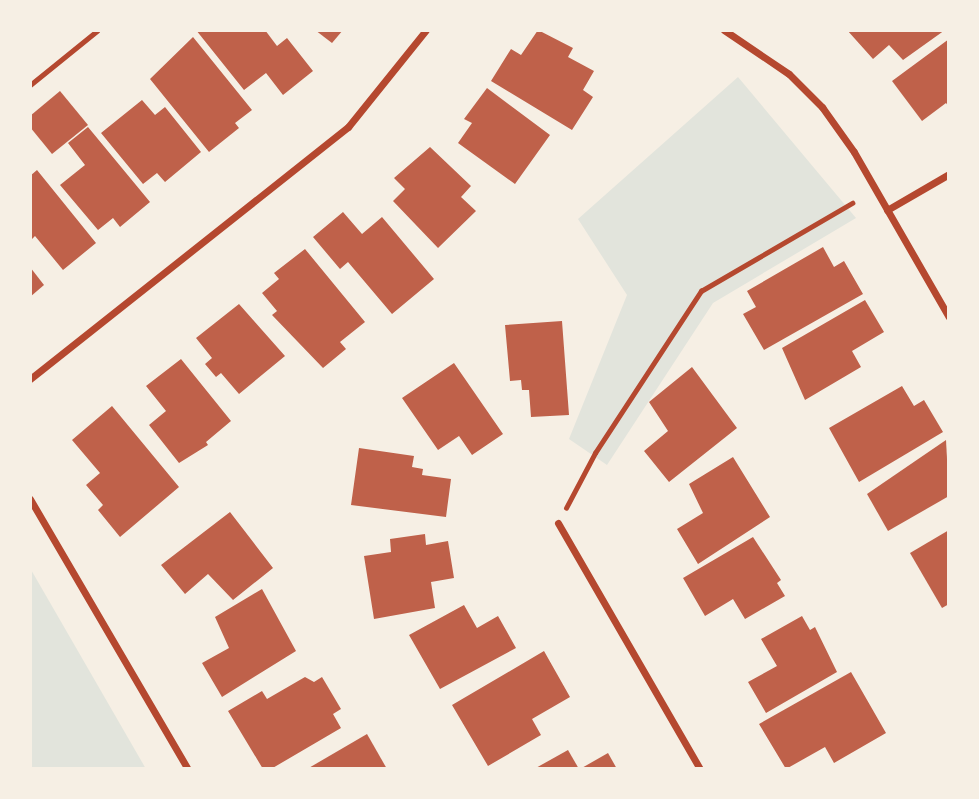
<!DOCTYPE html>
<html>
<head>
<meta charset="utf-8">
<style>
  body { margin:0 }
  #map { position:relative; width:979px; height:799px; overflow:hidden; background:#f6efe4; font-family:Helvetica,sans-serif }
  div>[style] { position:absolute }
  [style*='--x'] { left:calc(var(--x)*1px); top:calc(var(--y)*1px); width:calc(var(--w)*1px); rotate:calc(var(--a)*1deg) }
  .green>* { inset:0; background:#e2e4dc }
  .building>* { inset:0; background:#bf614a }
  .path>* { height:4.5px; margin:-2.25px; padding:0 2.25px; transform-origin:2.25px; border-radius:2.25px; background:#b5482f }
  .service>* { height:5px; margin:-2.5px; padding:0 2.5px; transform-origin:2.5px; border-radius:2.5px; background:#b5482f }
  .minor>* { height:7px; margin:-3.5px; padding:0 3.5px; transform-origin:3.5px; border-radius:3.5px; background:#b5482f }
  span { translate:-50% -50%; white-space:nowrap; text-align:center; line-height:1.15; -webkit-text-stroke:5px #f6efe4; paint-order:stroke }
  .frame { position:absolute; inset:0; border:32px solid #f6efe4; pointer-events:none }
</style>
</head>
<body>
<div id="map">
  <div class="green">
    <i style="clip-path:polygon(738px 77px,856px 218px,713px 303px,607px 465px,569px 439px,627px 295px,578px 219px)"></i>
    <i style="clip-path:polygon(30px 568px,146px 769px,30px 769px)"></i>
  </div>
  <div class="building">
    <i style="clip-path:polygon(196px 30px,265px 30px,277px 46px,287px 38px,313px 71px,283px 95px,266px 73px,244px 90px)"></i>
    <i style="clip-path:polygon(315px 30px,343px 30px,332px 43px)"></i>
    <i style="clip-path:polygon(538px 30px,573px 48px,568px 57px,594px 71px,583px 90px,593px 97px,572px 130px,491px 81px,511px 49px,521px 55px)"></i>
    <i style="clip-path:polygon(847px 30px,945px 30px,903px 60px,889px 45px,873px 59px)"></i>
    <i style="clip-path:polygon(193px 37px,252px 110px,235px 123px,239px 128px,209px 152px,150px 79px)"></i>
    <i style="clip-path:polygon(949px 39px,949px 107px,946px 103px,922px 121px,892px 81px)"></i>
    <i style="clip-path:polygon(487px 88px,550px 135px,515px 184px,458px 143px,472px 123px,464px 119px)"></i>
    <i style="clip-path:polygon(60px 91px,88px 125px,52px 154px,30px 127px,30px 116px)"></i>
    <i style="clip-path:polygon(142px 100px,155px 115px,165px 107px,201px 152px,165px 182px,157px 173px,143px 184px,101px 133px)"></i>
    <i style="clip-path:polygon(88px 127px,150px 202px,120px 227px,113px 218px,98px 230px,60px 185px,85px 165px,68px 143px)"></i>
    <i style="clip-path:polygon(430px 147px,471px 186px,461px 197px,476px 211px,438px 248px,393px 201px,405px 189px,394px 178px)"></i>
    <i style="clip-path:polygon(37px 170px,96px 243px,63px 270px,35px 236px,30px 241px,30px 176px)"></i>
    <i style="clip-path:polygon(343px 212px,362px 234px,382px 217px,434px 279px,392px 314px,348px 262px,340px 269px,313px 237px)"></i>
    <i style="clip-path:polygon(823px 247px,834px 267px,844px 261px,863px 294px,764px 350px,743px 314px,756px 307px,747px 291px)"></i>
    <i style="clip-path:polygon(305px 249px,365px 322px,340px 342px,346px 349px,323px 368px,272px 315px,277px 311px,262px 293px,279px 279px,274px 273px)"></i>
    <i style="clip-path:polygon(30px 267px,44px 285px,30px 297px)"></i>
    <i style="clip-path:polygon(865px 300px,884px 332px,852px 351px,861px 367px,805px 400px,782px 348px)"></i>
    <i style="clip-path:polygon(239px 304px,285px 356px,239px 394px,221px 373px,216px 377px,205px 364px,212px 358px,196px 338px)"></i>
    <i style="clip-path:polygon(562px 321px,569px 415px,531px 417px,529px 390px,522px 390px,521px 380px,510px 381px,505px 325px)"></i>
    <i style="clip-path:polygon(181px 359px,231px 421px,206px 442px,208px 445px,179px 463px,149px 425px,166px 411px,146px 386px)"></i>
    <i style="clip-path:polygon(454px 363px,503px 434px,472px 455px,459px 436px,438px 450px,402px 398px)"></i>
    <i style="clip-path:polygon(692px 367px,737px 428px,669px 482px,644px 451px,668px 431px,649px 402px)"></i>
    <i style="clip-path:polygon(902px 386px,914px 406px,924px 400px,943px 432px,859px 482px,829px 428px)"></i>
    <i style="clip-path:polygon(112px 406px,179px 487px,120px 537px,98px 510px,103px 505px,86px 485px,100px 473px,72px 440px)"></i>
    <i style="clip-path:polygon(946px 440px,949px 496px,888px 531px,867px 494px)"></i>
    <i style="clip-path:polygon(359px 448px,414px 456px,412px 467px,423px 469px,422px 475px,451px 479px,446px 517px,351px 505px)"></i>
    <i style="clip-path:polygon(733px 457px,770px 517px,698px 564px,677px 529px,703px 513px,689px 484px)"></i>
    <i style="clip-path:polygon(230px 512px,273px 568px,233px 600px,208px 574px,185px 594px,161px 565px)"></i>
    <i style="clip-path:polygon(949px 530px,949px 604px,942px 608px,910px 553px)"></i>
    <i style="clip-path:polygon(425px 534px,426px 545px,448px 541px,454px 578px,431px 582px,435px 608px,374px 619px,364px 556px,391px 552px,390px 539px)"></i>
    <i style="clip-path:polygon(753px 537px,781px 580px,777px 583px,785px 596px,745px 619px,733px 599px,705px 616px,683px 578px)"></i>
    <i style="clip-path:polygon(262px 589px,296px 651px,222px 697px,202px 663px,229px 648px,215px 617px)"></i>
    <i style="clip-path:polygon(464px 605px,477px 628px,498px 616px,516px 648px,440px 689px,409px 635px)"></i>
    <i style="clip-path:polygon(802px 616px,810px 630px,815px 627px,837px 672px,766px 713px,748px 682px,777px 666px,761px 639px)"></i>
    <i style="clip-path:polygon(544px 651px,570px 697px,532px 719px,541px 735px,488px 766px,452px 705px)"></i>
    <i style="clip-path:polygon(851px 672px,886px 733px,834px 763px,825px 747px,786px 769px,759px 724px)"></i>
    <i style="clip-path:polygon(305px 677px,314px 682px,322px 677px,341px 709px,333px 714px,341px 728px,271px 769px,263px 769px,228px 711px,262px 691px,267px 699px)"></i>
    <i style="clip-path:polygon(367px 734px,387px 769px,307px 769px)"></i>
    <i style="clip-path:polygon(568px 750px,579px 769px,534px 769px)"></i>
    <i style="clip-path:polygon(608px 753px,617px 769px,580px 769px)"></i>
  </div>
  <div class="path">
    <i style="--x:566;--y:508;--w:62;--a:-62.2"></i>
    <i style="--x:595;--y:453;--w:194;--a:-56.8"></i>
    <i style="--x:701;--y:291;--w:175;--a:-30.2"></i>
  </div>
  <div class="service">
    <i style="--x:30;--y:85;--w:87;--a:-39"></i>
  </div>
  <div class="minor">
    <i style="--x:724;--y:30;--w:78;--a:34.1"></i>
    <i style="--x:789;--y:74;--w:47;--a:45"></i>
    <i style="--x:822;--y:107;--w:55;--a:54.6"></i>
    <i style="--x:854;--y:152;--w:190;--a:60.1"></i>
    <i style="--x:887;--y:210;--w:72;--a:-30.1"></i>
    <i style="--x:30;--y:379;--w:406;--a:-38.4"></i>
    <i style="--x:348;--y:127;--w:124;--a:-51.2"></i>
    <i style="--x:30;--y:499;--w:313;--a:59.7"></i>
    <i style="--x:558;--y:523;--w:284;--a:60"></i>
  </div>
  <div class="frame"></div>
</div>
</body>
</html>
